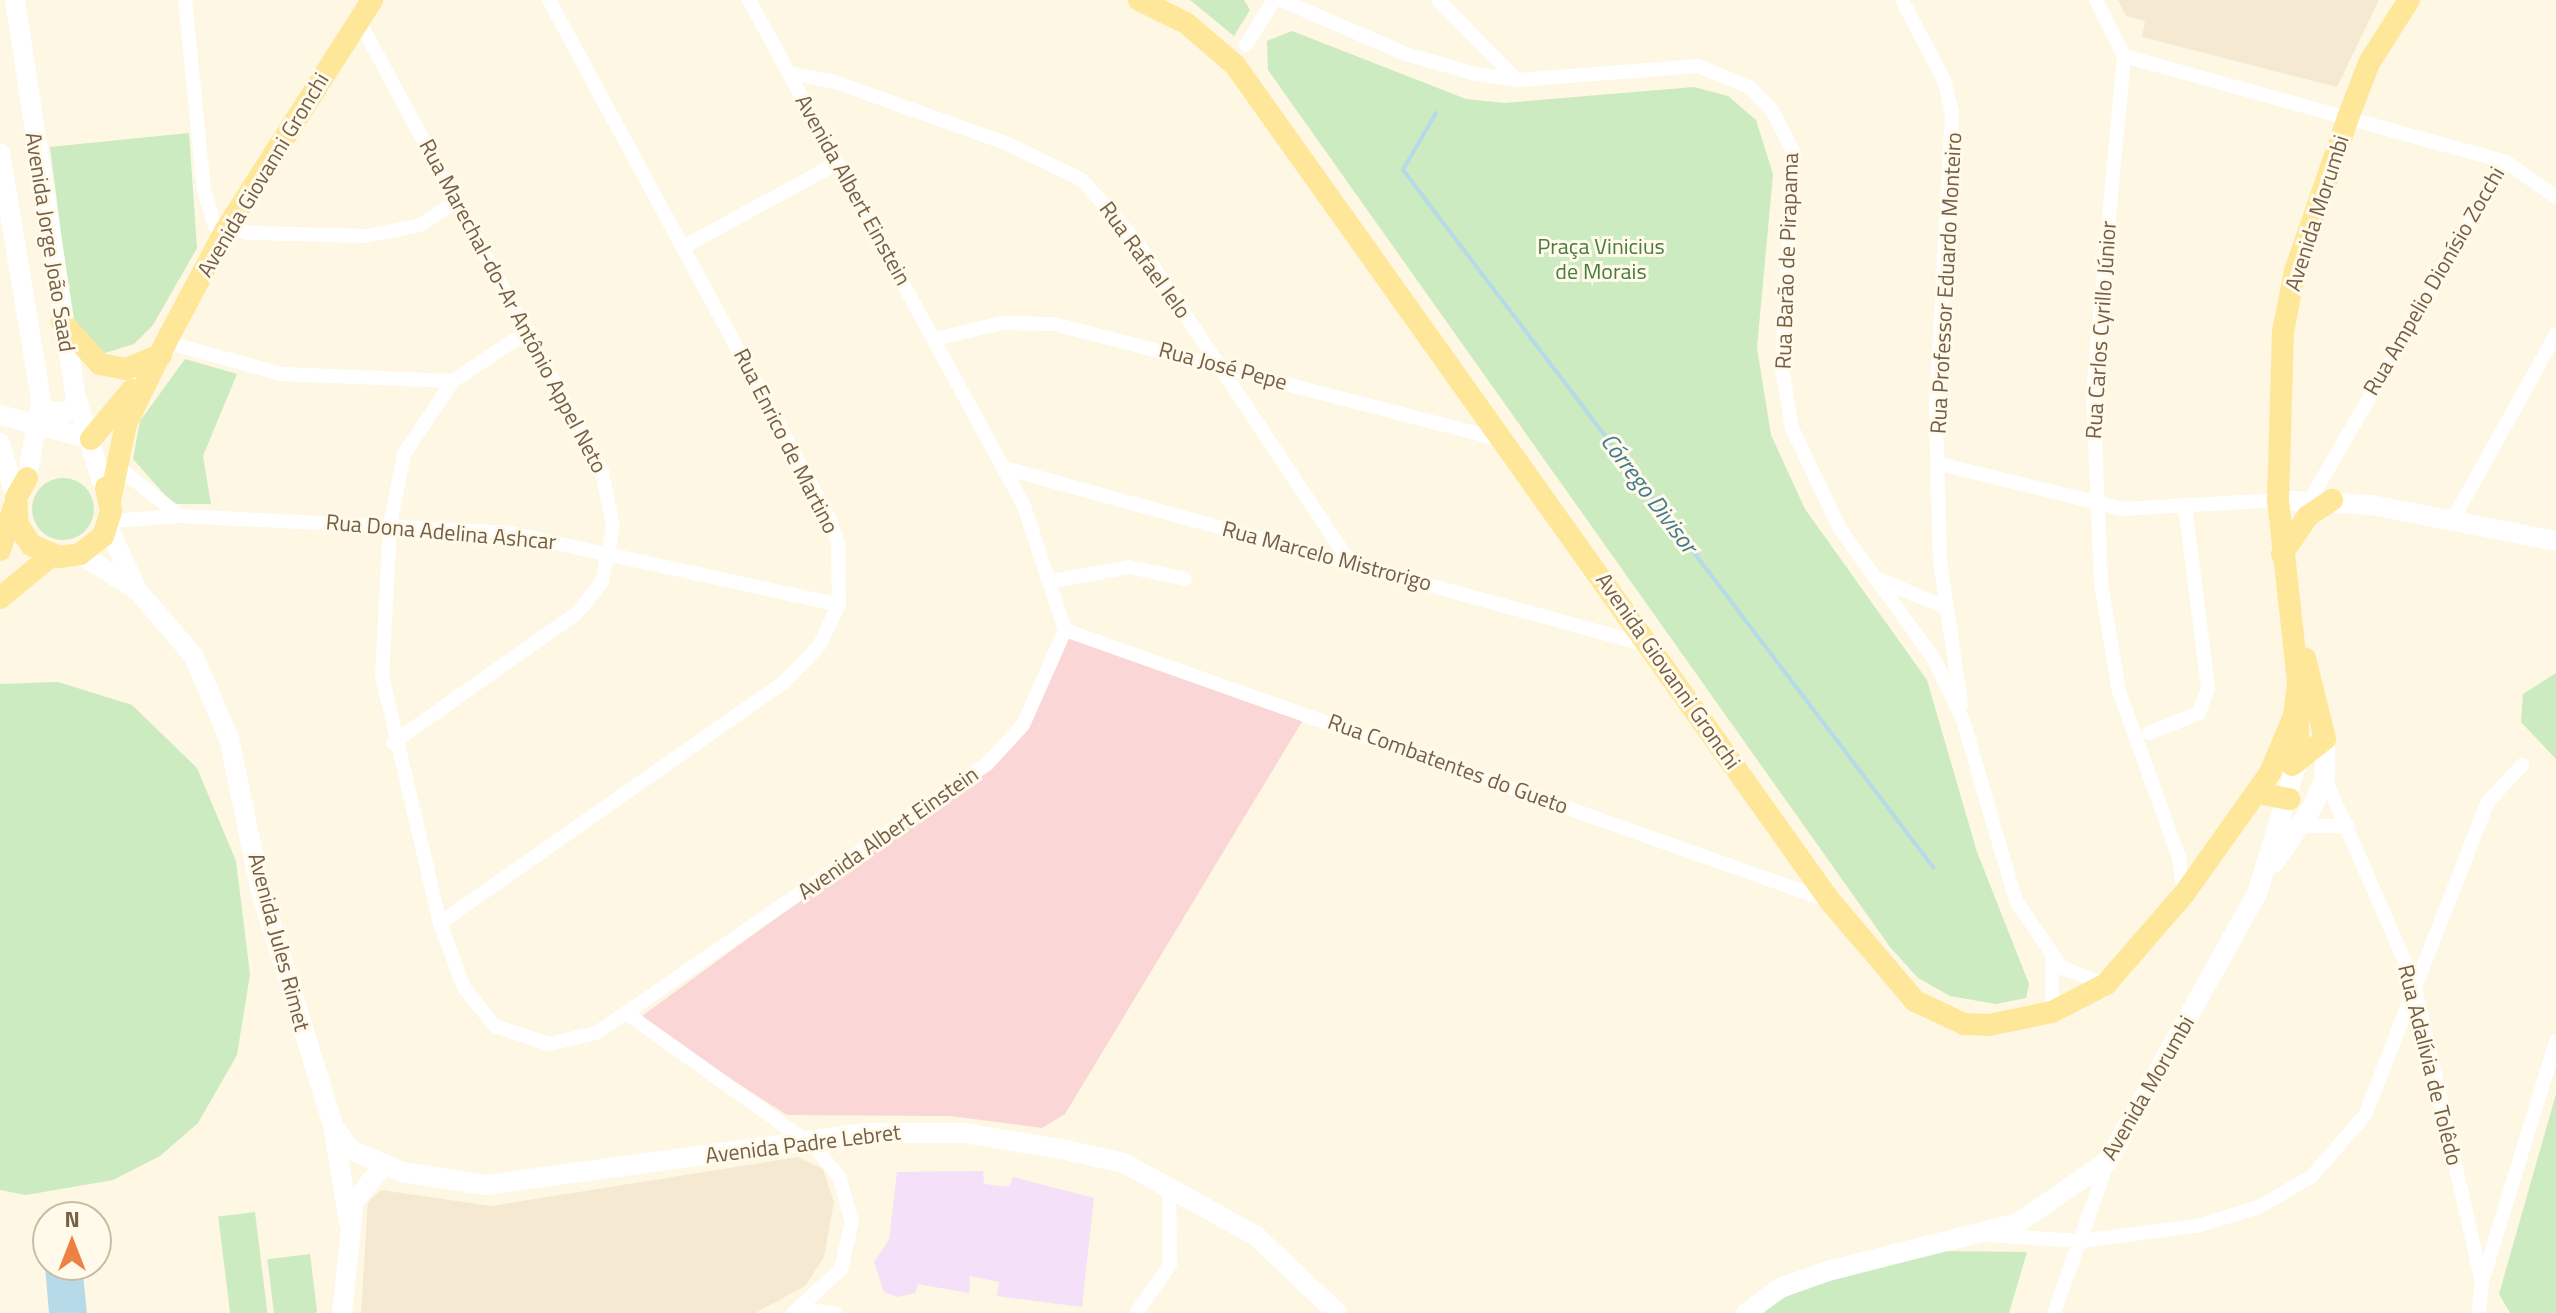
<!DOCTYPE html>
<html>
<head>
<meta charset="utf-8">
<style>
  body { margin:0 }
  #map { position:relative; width:2556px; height:1313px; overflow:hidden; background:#fdf7e3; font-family:"Titillium Web",sans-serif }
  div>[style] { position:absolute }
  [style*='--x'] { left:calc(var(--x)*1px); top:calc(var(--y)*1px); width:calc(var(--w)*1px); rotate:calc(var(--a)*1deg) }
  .residential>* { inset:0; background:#f5ead1 }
  .education>* { inset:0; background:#f4e0f9 }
  .medical>* { inset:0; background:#fbd6d6 }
  .green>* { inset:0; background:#ccebc1; transform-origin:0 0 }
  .round { border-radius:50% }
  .water>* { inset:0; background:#b7dae8 }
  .stream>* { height:4px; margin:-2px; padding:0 2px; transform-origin:2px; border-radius:2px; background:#b7dae8 }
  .street>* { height:14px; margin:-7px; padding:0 7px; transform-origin:7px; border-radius:7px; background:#fff }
  .secondary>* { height:20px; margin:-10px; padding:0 10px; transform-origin:10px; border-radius:10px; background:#fff }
  .primary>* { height:22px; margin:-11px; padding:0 11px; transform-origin:11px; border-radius:11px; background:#ffe799 }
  span { translate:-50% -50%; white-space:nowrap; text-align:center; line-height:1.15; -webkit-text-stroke:6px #fffaea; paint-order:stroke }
  .street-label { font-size:22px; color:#765f48 }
  .park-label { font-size:22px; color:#497d3f }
  .water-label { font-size:24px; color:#437a93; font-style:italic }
  .north { position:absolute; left:32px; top:1201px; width:80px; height:80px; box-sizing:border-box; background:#fffaea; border:2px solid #c8bca9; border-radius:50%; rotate:0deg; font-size:22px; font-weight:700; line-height:32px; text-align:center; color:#765f48 }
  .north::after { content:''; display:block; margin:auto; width:28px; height:36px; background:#ed8043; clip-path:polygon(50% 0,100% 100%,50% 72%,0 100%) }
</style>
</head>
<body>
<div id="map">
  <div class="residential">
    <i style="clip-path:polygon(2118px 0,2379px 0,2337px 87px,2142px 37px,2145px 21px,2126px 16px)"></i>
    <i style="clip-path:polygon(798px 1157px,823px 1169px,834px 1202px,824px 1257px,805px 1286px,755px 1313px,361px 1313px,368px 1202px,381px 1190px,491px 1206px)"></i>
  </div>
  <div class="education">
    <i style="clip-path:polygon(983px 1171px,984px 1184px,1009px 1187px,1013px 1177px,1094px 1198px,1082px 1307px,997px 1296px,999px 1282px,970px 1276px,969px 1293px,918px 1284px,915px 1293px,898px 1297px,884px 1292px,874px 1262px,889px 1240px,897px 1172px)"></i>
  </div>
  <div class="medical">
    <i style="clip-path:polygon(1069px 636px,1303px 720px,1065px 1114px,1042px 1128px,950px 1116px,787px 1115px,638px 1019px,997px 756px)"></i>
  </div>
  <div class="green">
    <i style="clip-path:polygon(1190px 0,1244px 0,1250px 10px,1234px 36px)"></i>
    <i style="clip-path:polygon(1292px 31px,1466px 99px,1504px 103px,1694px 87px,1728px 96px,1756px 120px,1773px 174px,1757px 348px,1771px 435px,1805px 509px,1927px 680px,1977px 852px,2029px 984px,2026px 998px,1996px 1004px,1950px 996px,1918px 978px,1890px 947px,1268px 70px,1267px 41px)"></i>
    <i style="clip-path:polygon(189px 133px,197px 248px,153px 325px,134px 344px,105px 353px,81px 339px,72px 317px,50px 147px)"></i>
    <i style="clip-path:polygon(185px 359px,237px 374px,203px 456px,211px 504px,173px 504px,133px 459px,140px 421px)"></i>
    <i class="round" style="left:32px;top:478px;width:62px;height:62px"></i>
    <i style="clip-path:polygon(2556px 673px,2556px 759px,2521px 722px,2523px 694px)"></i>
    <i style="clip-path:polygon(58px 682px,132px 705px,197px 768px,236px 861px,250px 974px,237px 1055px,198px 1123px,160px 1156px,113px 1180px,26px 1195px,0 1190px,0 684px)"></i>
    <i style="clip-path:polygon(2556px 1094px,2556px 1313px,2510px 1313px,2499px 1294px)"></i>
    <i style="left:255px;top:1212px;width:102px;height:37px;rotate:83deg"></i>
    <i style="clip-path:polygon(1939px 1251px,2027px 1252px,2009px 1313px,1753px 1313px,1807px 1280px)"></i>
    <i style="left:310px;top:1254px;width:59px;height:43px;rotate:83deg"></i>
  </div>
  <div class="water">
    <i style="clip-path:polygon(48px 1242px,48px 1265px,82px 1265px,87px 1313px,49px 1313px,43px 1243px)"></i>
  </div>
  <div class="stream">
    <i style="--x:1436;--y:113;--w:66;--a:120.1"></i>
    <i style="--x:1403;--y:170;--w:876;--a:52.75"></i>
  </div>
  <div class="street">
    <i style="--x:185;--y:0;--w:191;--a:84.3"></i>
    <i style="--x:204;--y:190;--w:37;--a:73"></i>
    <i style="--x:215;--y:225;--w:36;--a:13"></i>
    <i style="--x:250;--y:233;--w:116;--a:1.5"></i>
    <i style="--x:366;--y:236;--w:55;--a:-11.5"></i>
    <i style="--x:420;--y:225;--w:44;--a:-33"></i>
    <i style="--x:1281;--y:0;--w:136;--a:23.4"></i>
    <i style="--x:1406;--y:54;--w:73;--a:15.9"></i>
    <i style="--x:1476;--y:74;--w:41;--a:8.3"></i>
    <i style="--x:1517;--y:80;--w:182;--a:-4.4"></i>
    <i style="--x:1698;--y:66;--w:56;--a:22"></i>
    <i style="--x:1750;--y:87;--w:34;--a:47"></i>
    <i style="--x:1773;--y:112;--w:44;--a:62.9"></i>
    <i style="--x:1793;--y:151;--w:218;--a:92.9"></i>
    <i style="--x:1782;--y:369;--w:60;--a:80.4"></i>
    <i style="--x:1792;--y:428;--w:112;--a:64.6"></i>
    <i style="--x:1840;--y:529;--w:160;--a:54.1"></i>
    <i style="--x:1934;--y:659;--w:68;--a:64.6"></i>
    <i style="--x:1963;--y:720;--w:189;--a:73.7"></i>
    <i style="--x:2016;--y:901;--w:81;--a:55.5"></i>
    <i style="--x:2062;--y:968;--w:47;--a:20"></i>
    <i style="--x:1438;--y:0;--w:111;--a:45.4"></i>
    <i style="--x:1902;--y:0;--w:90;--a:62.3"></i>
    <i style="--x:1944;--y:80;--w:34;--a:76"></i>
    <i style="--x:1952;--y:113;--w:298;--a:93.1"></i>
    <i style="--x:1936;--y:411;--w:150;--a:88.5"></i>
    <i style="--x:1940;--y:561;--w:145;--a:81.6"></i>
    <i style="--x:2096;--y:0;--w:63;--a:63.4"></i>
    <i style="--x:2124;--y:56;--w:336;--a:95.3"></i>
    <i style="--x:2093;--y:391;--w:193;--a:87.6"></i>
    <i style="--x:2101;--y:584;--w:109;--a:80.5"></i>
    <i style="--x:2119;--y:691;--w:177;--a:70.2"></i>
    <i style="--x:2179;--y:858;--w:36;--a:82"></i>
    <i style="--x:358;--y:19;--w:515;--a:61.69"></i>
    <i style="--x:602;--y:472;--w:56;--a:78.7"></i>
    <i style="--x:613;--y:527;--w:56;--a:101.3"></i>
    <i style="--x:602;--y:582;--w:40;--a:129"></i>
    <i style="--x:577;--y:613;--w:225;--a:144.8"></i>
    <i style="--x:1246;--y:45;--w:53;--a:-58.1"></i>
    <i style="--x:2124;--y:56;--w:396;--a:15.5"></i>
    <i style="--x:2506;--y:162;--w:391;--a:120.1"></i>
    <i style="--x:789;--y:73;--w:47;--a:11.1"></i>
    <i style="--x:835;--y:82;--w:184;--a:19.7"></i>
    <i style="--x:1008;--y:144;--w:82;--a:25.9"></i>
    <i style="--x:1082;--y:180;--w:83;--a:48.4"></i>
    <i style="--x:1137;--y:242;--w:387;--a:56.4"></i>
    <i style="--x:2506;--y:162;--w:61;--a:35"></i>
    <i style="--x:683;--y:247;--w:176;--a:-28.5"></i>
    <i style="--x:528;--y:331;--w:90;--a:146.3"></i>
    <i style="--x:453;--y:381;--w:88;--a:123.9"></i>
    <i style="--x:404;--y:454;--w:72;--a:101.2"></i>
    <i style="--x:390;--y:525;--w:151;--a:93"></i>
    <i style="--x:382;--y:676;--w:254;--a:76.8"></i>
    <i style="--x:440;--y:923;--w:69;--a:69.7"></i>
    <i style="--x:464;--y:988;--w:49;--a:50.8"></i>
    <i style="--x:495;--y:1026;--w:57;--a:18.4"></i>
    <i style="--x:549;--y:1044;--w:48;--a:-13.2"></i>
    <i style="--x:596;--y:1033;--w:36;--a:-34"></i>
    <i style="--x:626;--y:1013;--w:439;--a:-34.6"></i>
    <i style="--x:987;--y:764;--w:53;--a:-47.3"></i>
    <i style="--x:1023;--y:725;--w:104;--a:-66.1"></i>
    <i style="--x:1065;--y:630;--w:131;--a:-108.3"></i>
    <i style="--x:1024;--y:506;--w:576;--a:-118.52"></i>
    <i style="--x:935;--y:339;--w:69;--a:-13.4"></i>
    <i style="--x:1002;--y:323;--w:52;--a:1.1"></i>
    <i style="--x:1054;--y:324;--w:463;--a:14.5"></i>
    <i style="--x:166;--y:342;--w:119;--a:15.5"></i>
    <i style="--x:281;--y:374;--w:172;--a:2.3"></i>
    <i style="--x:1940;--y:464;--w:188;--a:13.8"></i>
    <i style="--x:2123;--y:509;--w:155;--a:-3.3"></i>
    <i style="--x:118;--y:467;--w:79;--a:38.3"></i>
    <i style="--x:1004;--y:468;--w:667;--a:15.39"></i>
    <i style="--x:110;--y:521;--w:70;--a:-4.1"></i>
    <i style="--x:180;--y:516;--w:330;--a:2.9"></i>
    <i style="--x:510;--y:533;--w:337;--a:12.3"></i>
    <i style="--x:2452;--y:521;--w:214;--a:-60.9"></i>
    <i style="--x:1878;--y:579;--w:73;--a:22.7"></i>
    <i style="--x:1053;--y:581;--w:77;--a:-10.4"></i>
    <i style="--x:1129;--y:567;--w:57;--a:12.1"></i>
    <i style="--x:1065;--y:630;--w:812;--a:19.51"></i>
    <i style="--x:2149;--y:733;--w:54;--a:-21.8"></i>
    <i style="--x:2199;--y:713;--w:27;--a:-70"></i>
    <i style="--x:2208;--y:688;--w:182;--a:-97.2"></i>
    <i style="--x:2325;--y:778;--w:223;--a:66.5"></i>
    <i style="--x:2414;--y:983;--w:307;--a:77.2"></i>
    <i style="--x:2482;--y:1282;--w:31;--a:96"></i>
    <i style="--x:2299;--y:826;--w:49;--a:0"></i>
    <i style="--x:440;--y:923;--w:419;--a:-35"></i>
    <i style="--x:783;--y:683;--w:52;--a:-45.8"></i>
    <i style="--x:819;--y:646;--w:46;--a:-64"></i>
    <i style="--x:839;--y:605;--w:62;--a:-90.9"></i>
    <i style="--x:838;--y:543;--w:27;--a:-110"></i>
    <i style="--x:829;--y:518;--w:589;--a:-118.39"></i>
    <i style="--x:2052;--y:957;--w:55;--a:90"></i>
    <i style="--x:626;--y:1013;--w:233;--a:35.4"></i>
    <i style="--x:816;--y:1148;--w:39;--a:52"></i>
    <i style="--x:840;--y:1179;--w:45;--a:74.4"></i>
    <i style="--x:852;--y:1222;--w:48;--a:103.2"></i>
    <i style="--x:841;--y:1269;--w:65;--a:137.5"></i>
    <i style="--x:1986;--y:1235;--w:95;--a:3.6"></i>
    <i style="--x:2081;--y:1241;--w:117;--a:-7.4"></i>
    <i style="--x:2197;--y:1226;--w:65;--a:-17"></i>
    <i style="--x:2259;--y:1207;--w:61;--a:-30.3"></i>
    <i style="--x:2312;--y:1176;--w:81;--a:-49"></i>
    <i style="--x:2365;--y:1115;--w:335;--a:-68.6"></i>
    <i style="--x:2487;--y:803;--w:52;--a:-47.4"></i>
    <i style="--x:2482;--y:1282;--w:252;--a:-72.9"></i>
    <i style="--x:801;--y:1309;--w:34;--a:7"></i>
    <i style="--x:1136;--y:1313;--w:59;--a:-54.7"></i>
    <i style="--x:1170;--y:1265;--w:78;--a:-90.7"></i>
    <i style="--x:2054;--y:1313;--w:161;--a:-70.4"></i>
  </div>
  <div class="secondary">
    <i style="--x:15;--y:0;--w:399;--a:81.3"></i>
    <i style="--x:75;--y:394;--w:89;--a:73"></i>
    <i style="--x:0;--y:153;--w:250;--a:80.6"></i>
    <i style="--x:41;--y:400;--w:79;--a:100.2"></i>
    <i style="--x:41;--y:410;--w:25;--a:7"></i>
    <i style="--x:66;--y:413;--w:16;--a:-40"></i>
    <i style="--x:0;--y:415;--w:94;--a:14.8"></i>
    <i style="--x:0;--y:443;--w:57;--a:73.8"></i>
    <i style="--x:2278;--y:500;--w:94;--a:3"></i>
    <i style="--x:2372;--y:505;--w:187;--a:11.1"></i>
    <i style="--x:108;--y:527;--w:69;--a:65.3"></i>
    <i style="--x:137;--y:590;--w:86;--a:49.3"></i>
    <i style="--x:193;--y:655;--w:90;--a:66.6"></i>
    <i style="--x:229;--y:738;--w:153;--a:78.3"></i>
    <i style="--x:260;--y:888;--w:249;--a:72.9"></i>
    <i style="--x:333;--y:1126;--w:98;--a:80.6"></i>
    <i style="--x:80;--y:554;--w:67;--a:32.3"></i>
    <i style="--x:2274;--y:863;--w:69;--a:-55.6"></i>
    <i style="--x:2313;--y:806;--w:30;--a:-67"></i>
    <i style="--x:2325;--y:778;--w:39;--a:-90"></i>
    <i style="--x:333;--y:1126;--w:30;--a:53"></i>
    <i style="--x:351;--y:1150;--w:56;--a:23.3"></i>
    <i style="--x:402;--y:1172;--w:84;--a:8.9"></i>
    <i style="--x:485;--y:1185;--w:385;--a:-7.8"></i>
    <i style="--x:866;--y:1133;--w:98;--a:0"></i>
    <i style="--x:964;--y:1133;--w:103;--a:9.5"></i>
    <i style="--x:1066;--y:1150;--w:59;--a:12.6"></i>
    <i style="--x:1124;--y:1163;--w:151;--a:28.9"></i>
    <i style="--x:1256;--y:1236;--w:112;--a:43.5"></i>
    <i style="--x:356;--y:1199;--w:44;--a:-50.5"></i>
    <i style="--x:342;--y:1313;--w:104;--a:-83.9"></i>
    <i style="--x:1746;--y:1313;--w:42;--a:-36.3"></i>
    <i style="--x:1780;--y:1288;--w:51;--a:-19.5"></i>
    <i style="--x:1828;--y:1271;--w:196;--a:-14.2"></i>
    <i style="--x:2018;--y:1223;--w:109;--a:-34.6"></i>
    <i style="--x:2108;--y:1161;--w:309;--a:-60.9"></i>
    <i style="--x:2258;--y:891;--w:138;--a:-73.1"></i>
  </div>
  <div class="primary">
    <i style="--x:1139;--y:0;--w:52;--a:26.1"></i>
    <i style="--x:1186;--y:23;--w:65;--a:40.6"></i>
    <i style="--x:1235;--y:65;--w:1026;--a:54.56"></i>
    <i style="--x:1830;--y:901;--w:131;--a:49.6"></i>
    <i style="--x:1915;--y:1001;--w:54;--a:25.1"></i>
    <i style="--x:1964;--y:1024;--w:25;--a:2"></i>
    <i style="--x:1989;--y:1025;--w:64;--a:-11.7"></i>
    <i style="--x:2052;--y:1012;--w:61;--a:-27.4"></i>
    <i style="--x:2106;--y:984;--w:119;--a:-49.1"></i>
    <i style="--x:2184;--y:894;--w:148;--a:-54.6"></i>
    <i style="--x:2270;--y:773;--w:62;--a:-67.2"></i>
    <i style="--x:2294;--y:716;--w:35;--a:-83"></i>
    <i style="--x:62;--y:322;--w:57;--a:47.9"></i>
    <i style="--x:100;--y:364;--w:26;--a:11"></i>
    <i style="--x:126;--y:369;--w:38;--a:-22"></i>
    <i style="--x:91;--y:439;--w:64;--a:-50.1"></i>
    <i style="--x:27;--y:478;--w:23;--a:119"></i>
    <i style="--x:16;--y:498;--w:27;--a:86"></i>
    <i style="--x:18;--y:525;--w:24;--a:57"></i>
    <i style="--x:31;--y:545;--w:30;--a:23"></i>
    <i style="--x:59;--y:557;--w:21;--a:-8"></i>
    <i style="--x:80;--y:554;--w:29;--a:-38"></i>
    <i style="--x:103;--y:536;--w:26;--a:-72"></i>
    <i style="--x:111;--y:511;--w:24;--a:-102"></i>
    <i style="--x:110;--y:501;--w:79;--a:-78.3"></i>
    <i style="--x:126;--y:424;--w:91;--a:-64"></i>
    <i style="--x:166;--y:342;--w:126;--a:-62"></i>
    <i style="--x:225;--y:231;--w:274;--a:-57.5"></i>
    <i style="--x:0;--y:550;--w:45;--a:-72"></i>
    <i style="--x:2282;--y:554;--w:46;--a:-55.6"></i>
    <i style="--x:2308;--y:516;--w:29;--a:-34"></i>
    <i style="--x:0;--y:598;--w:66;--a:-39.5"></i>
    <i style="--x:2298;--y:759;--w:78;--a:-90"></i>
    <i style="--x:2298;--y:681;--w:182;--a:-96.3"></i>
    <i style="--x:2278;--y:500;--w:168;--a:-88.3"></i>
    <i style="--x:2283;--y:332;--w:62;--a:-78.9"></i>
    <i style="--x:2295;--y:271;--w:165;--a:-70.9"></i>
    <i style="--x:2349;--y:115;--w:56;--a:-69"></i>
    <i style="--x:2369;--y:63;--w:75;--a:-57.6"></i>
    <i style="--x:2292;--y:765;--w:42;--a:-38.2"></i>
    <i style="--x:2325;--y:739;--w:83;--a:-103.9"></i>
    <i style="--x:2258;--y:793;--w:32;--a:11"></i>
  </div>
  <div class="street-label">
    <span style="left:263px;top:175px;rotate:-59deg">Avenida Giovanni Gronchi</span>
    <span style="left:853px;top:190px;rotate:61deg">Avenida Albert Einstein</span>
    <span style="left:2317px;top:213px;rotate:-72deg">Avenida Morumbi</span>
    <span style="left:50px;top:242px;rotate:81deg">Avenida Jorge João Saad</span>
    <span style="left:1145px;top:260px;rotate:54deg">Rua Rafael Ielo</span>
    <span style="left:1787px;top:261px;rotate:-88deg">Rua Barão de Pirapama</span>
    <span style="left:2434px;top:281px;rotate:-60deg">Rua Ampelio Dionísio Zocchi</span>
    <span style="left:1946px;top:283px;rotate:-87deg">Rua Professor Eduardo Monteiro</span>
    <span style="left:513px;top:306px;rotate:62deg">Rua Marechal-do-Ar Antônio Appel Neto</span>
    <span style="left:2101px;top:330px;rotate:-86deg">Rua Carlos Cyrillo Júnior</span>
    <span style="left:1223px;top:366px;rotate:15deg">Rua José Pepe</span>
    <span style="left:786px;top:441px;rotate:63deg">Rua Enrico de Martino</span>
    <span style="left:441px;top:532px;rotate:5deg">Rua Dona Adelina Ashcar</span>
    <span style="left:1327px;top:556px;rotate:15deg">Rua Marcelo Mistrorigo</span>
    <span style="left:1668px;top:671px;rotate:55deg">Avenida Giovanni Gronchi</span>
    <span style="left:1448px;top:764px;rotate:20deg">Rua Combatentes do Gueto</span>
    <span style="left:888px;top:833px;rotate:-35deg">Avenida Albert Einstein</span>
    <span style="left:279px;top:942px;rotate:75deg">Avenida Jules Rimet</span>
    <span style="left:2430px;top:1065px;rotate:76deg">Rua Adalívia de Tolêdo</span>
    <span style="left:2148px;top:1088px;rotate:-60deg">Avenida Morumbi</span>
    <span style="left:803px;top:1144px;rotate:-7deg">Avenida Padre Lebret</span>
  </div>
  <div class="park-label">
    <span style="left:1601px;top:259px">Praça Vinicius<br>de Morais</span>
  </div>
  <div class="water-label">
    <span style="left:1649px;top:493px;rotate:53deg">Córrego Divisor</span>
  </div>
  <div class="north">N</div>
</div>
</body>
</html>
